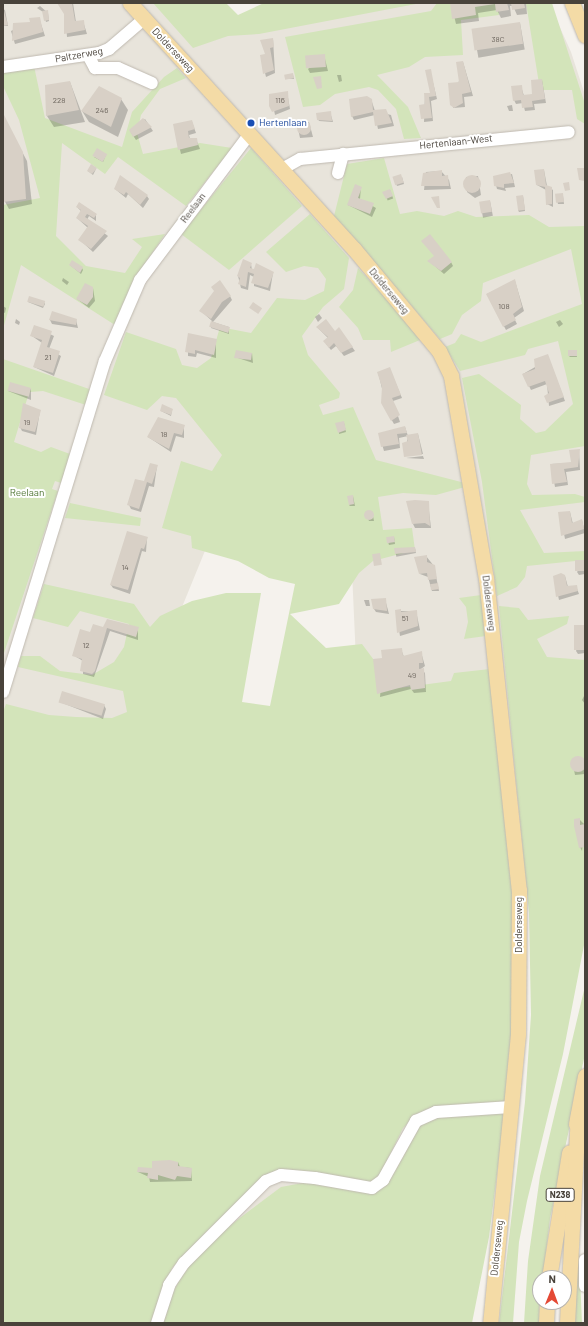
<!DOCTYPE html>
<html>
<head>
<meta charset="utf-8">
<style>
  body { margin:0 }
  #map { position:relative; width:588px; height:1326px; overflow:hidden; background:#f5f2ed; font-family:Barlow,sans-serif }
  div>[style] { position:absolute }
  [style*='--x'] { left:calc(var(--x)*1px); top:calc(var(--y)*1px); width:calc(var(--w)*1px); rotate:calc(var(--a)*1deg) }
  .residential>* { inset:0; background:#e8e4db }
  .green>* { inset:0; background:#d3e4ba }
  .shadow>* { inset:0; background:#0003; transform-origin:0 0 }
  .building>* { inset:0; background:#d8d0c6; transform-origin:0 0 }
  .round { border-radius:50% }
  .roads { filter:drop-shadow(0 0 1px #bfb9b0) drop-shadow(0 0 1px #bfb9b0) }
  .minor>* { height:12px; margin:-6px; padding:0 6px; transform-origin:6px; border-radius:6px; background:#fff }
  .major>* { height:15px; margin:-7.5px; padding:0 7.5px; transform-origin:7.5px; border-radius:7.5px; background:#f4dba6 }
  .dots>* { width:11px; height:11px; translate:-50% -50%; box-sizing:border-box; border:2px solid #fff; border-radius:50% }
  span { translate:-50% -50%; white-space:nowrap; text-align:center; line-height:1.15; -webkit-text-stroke:4px #fff; paint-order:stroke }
  .number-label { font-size:8px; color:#6d665e }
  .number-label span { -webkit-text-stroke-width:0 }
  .shield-label span { padding:1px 3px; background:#fff; border:1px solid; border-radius:3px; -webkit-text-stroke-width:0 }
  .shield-label { font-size:9px; color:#49433b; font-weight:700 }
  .street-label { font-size:10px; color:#49433b }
  .transit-label { font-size:10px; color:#164399 }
  .left { translate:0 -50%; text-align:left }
  .park-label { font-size:10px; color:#4f7533 }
  .frame { position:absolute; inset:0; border:4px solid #49433b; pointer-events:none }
  .north { position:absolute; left:532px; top:1270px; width:40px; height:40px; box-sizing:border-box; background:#fff; border:1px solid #b6b4b1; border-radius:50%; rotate:1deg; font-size:11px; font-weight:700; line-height:16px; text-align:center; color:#49433b }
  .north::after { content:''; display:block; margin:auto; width:14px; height:18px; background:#e44935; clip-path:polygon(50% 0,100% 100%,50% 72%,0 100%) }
</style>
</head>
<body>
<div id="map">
  <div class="residential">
    <i style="clip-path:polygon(3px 3px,163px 3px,189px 31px,386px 3px,549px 3px,571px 52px,585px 95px,585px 880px,504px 879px,358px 705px,350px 527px,238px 470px,84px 847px,477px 1063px,464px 1323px,3px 1323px)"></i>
  </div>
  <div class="green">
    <i style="clip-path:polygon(153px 3px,226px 3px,238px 15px,264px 3px,421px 3px,259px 34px,228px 36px,193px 48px)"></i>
    <i style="clip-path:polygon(437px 3px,498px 3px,499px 15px,461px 20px,463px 55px,425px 57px,409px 67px,377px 75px,408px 107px,421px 138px,404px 139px,396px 109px,378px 90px,369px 87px,335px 94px,320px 105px,303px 107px,285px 37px,431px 11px)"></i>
    <i style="clip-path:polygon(526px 3px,552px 3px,585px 104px,585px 124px,577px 119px,572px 90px,540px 90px)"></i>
    <i style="clip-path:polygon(34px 66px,45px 118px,122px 147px,132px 112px,164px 77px,177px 68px,186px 78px,160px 89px,141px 115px,137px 133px,143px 154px,200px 143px,232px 148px,186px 206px,118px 157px,105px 174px,62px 143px,56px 236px,86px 266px,125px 273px,142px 247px,132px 239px,165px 234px,133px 282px,115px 325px,21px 265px,3px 329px,3px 205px,40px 198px,19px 120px,3px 86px,3px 71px)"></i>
    <i style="clip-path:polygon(251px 148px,302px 206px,229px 270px,181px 234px)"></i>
    <i style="clip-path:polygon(384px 158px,400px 214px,417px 211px,444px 216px,458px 211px,476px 217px,529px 215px,549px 227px,585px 226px,585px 446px,531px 455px,527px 484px,532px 495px,575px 494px,585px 497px,585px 502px,520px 510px,544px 553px,585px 551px,585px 560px,527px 566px,525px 577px,517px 587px,497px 596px,482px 482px,462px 378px,479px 374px,521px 405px,520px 419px,536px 433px,545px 431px,573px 404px,558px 341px,528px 349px,525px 355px,460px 371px,445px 347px,455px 343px,461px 334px,481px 342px,582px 304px,571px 249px,483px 283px,481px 301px,462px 315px,452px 334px,440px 339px,334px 216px,347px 164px)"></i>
    <i style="clip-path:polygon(310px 214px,349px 258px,344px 289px,323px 307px,302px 336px,308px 355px,340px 393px,339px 398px,319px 405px,323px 415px,353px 407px,376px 460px,465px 483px,465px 487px,436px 495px,403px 493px,378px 497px,383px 530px,412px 528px,415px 550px,373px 561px,359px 573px,339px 604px,290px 614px,326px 648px,362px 644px,394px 687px,399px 688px,451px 681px,454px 673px,490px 669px,507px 811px,515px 936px,509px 1102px,417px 1114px,403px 1128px,377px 1181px,370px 1185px,286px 1175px,249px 1197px,211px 1227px,172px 1268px,151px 1323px,3px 1323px,3px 712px,6px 704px,49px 715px,76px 717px,112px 718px,127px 712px,123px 691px,18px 667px,21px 656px,40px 656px,60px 671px,92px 675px,114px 662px,124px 647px,129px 624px,80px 611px,68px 627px,33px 618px,44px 584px,134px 604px,150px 627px,160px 616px,192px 601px,226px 593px,261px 593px,242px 702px,270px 706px,295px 584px,269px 578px,238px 561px,192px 548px,191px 536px,162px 528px,181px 461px,212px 471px,222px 455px,176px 398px,162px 396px,147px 410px,104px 395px,126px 332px,176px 349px,182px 365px,197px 368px,211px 358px,220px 327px,251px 333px,277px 298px,305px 300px,324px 291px,326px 279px,318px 268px,304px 266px,286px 272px,266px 252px)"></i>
    <i style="clip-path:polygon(358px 268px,410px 325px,420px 340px,391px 352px,390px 340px,363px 340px,358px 328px,339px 307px,353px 290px)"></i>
    <i style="clip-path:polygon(3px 359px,92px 390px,86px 405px,43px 391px,30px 392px,28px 396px,14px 442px,41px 452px,51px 447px,70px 454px,61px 483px,55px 481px,52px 489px,58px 491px,3px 656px)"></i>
    <i style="clip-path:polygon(70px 503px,141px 518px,140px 526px,65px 518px)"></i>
    <i style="clip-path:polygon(481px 595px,486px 636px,464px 639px,468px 622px,466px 607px,459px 598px)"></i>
    <i style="clip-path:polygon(499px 606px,519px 608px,528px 620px,569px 616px,567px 624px,537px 639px,547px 657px,585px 660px,585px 940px,563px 1054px,527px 1201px,519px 1242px,513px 1323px,499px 1323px,525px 1102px,531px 1015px,529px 913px)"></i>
    <i style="clip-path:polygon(585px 986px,585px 1054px,550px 1219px,543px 1278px,540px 1278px,539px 1323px,524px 1323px,528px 1261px,540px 1176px)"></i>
    <i style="clip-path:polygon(505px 1111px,489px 1237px,472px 1323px,162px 1323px,173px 1292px,186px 1268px,220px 1233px,281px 1187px,308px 1182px,373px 1194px,380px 1189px,414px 1130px,429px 1119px)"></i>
    <i style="clip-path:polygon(576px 1249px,579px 1254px,582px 1323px,574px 1323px)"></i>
  </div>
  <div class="shadow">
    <i style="clip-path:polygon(59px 3px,73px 3px,76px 22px,83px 21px,87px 34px,67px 37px,65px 14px)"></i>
    <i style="clip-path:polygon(451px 3px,526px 3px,527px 14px,517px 15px,513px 6px,510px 6px,511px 16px,501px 18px,497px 10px,478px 13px,479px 21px,456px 24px)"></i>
    <i style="clip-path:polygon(40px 6px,48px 13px,49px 21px,46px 22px,43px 12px,37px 8px)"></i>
    <i style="clip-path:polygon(3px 9px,5px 10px,8px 26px,3px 26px)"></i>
    <i style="clip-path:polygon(39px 18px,45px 36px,15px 44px,11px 31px)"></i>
    <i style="left:520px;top:23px;width:27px;height:47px;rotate:80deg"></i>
    <i style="clip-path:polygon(273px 39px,275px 73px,266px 77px,261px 56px,266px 55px)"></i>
    <i style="clip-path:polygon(324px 55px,328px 71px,310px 73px,308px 69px)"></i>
    <i style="clip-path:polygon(463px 62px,473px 96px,464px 97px,465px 107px,453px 108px)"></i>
    <i style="clip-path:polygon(430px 70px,437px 99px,431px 101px,433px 121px,424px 122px,425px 94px,432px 93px)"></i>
    <i style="clip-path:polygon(293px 75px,294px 79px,285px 78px)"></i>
    <i style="clip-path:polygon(337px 75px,341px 75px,342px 81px,339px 82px)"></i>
    <i style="clip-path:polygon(542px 80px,546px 103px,534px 104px,535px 110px,525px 111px,523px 103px,516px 104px,514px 100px,521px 86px,524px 96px,533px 95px)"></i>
    <i style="clip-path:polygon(70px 82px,85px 122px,54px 127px,47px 116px)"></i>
    <i style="clip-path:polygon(287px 92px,290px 109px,275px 115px,271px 95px)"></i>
    <i style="clip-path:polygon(121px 99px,128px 110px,118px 137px,89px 122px,82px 111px)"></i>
    <i style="clip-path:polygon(371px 99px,375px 111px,391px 115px,394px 126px,378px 129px,375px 115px,354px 120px,352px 116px)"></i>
    <i style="clip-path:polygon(512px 105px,513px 111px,509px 111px,507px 106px)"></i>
    <i style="clip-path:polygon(330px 112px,333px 122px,319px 121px,318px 119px)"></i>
    <i style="clip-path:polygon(3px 116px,27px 161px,32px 204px,9px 209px,3px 198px)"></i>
    <i style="clip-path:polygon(145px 119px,153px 131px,136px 140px,130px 131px)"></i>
    <i style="clip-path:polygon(192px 122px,196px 133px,189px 135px,190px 139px,196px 139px,200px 149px,181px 154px,174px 125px)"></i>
    <i style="clip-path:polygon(309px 122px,313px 137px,300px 138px,297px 124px)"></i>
    <i style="clip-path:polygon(106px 155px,103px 162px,94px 157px)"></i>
    <i style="clip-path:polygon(96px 169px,93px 175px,88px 171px)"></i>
    <i style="clip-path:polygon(544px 170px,547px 186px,553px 190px,553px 207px,547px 204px,546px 190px,537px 185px)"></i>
    <i style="clip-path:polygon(441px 171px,449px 180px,451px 189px,424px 190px,426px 172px)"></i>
    <i style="clip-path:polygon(512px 174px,515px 187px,505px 188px,506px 191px,497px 189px,494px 177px)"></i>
    <i style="clip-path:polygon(478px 176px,481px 195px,475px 198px,467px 192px,466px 177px)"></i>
    <i style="clip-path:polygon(402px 177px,404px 184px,397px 186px,394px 178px)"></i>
    <i style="clip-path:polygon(361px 187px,360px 199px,376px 208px,372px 217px,348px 205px)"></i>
    <i style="clip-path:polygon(115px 189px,147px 196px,149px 199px,143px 208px,128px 194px,126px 198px)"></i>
    <i style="left:390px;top:190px;width:9px;height:6px;rotate:69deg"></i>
    <i style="clip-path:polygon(556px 195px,563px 196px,564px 204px,558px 204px)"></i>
    <i style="clip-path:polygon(523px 196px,525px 211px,519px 212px,518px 210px)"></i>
    <i style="left:490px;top:201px;width:15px;height:10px;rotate:79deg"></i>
    <i style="clip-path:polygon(77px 207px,96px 214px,96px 221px,89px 216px,87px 220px,108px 236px,93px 252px,80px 240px,88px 228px,77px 218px,82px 212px)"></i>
    <i style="clip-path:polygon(429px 261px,451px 262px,453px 266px,444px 274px)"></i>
    <i style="clip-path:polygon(251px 264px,252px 270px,273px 273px,270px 291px,254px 286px,254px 277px,250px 275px,248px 290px,241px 288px,238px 276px)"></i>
    <i style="clip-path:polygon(70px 265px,82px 268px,83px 270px,81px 274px)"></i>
    <i style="clip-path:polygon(63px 278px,69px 282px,67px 285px,62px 281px)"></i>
    <i style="clip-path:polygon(515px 281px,524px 311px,514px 318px,517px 324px,506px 330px,487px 294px)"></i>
    <i style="clip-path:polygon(93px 288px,95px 301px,89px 308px,77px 299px)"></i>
    <i style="clip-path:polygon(230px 296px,232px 300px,213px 322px,229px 327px,229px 334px,211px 328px,212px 321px,201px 311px)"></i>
    <i style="clip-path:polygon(28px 302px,44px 302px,45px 304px,43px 308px)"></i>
    <i style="clip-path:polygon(3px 306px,6px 308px,5px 313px,3px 312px)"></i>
    <i style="clip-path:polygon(319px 314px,322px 318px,318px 322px,315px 317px)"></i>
    <i style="clip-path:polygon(16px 319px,20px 322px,19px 325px,15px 323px)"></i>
    <i style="clip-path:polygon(50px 320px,76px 320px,78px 328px,52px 324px)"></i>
    <i style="clip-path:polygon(560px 320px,563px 324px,559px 327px,556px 322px)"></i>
    <i style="clip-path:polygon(35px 327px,54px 336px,49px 349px,61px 356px,54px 376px,34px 367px,42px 343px,32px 336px)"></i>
    <i style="clip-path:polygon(317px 327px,335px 332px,339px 329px,355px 351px,344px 356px,336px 346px,331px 350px,326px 344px,328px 338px)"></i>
    <i style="clip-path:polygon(188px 334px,216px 340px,216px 358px,197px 353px,196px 357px,188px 356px)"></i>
    <i style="clip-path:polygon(576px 351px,577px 357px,570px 357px,569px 356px)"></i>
    <i style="clip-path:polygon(252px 353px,253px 363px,235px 357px)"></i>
    <i style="clip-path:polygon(549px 359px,565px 401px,549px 406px,547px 384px,531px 390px,523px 374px)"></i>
    <i style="clip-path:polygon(378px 372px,391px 372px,402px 398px,393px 401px,400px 422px,394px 424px,382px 403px,385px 401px)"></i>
    <i style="clip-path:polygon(31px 389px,31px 400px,8px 391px)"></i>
    <i style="clip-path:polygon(172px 410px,171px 416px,161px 411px)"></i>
    <i style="clip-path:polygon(40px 411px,36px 435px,22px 431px,20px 427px)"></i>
    <i style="clip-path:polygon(344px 423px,346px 432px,339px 434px,339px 432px)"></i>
    <i style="clip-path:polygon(184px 426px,184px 438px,176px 436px,171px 452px,148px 437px)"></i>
    <i style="clip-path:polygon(405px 427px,408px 436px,418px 434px,423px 454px,405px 456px,408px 436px,399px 438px,400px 448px,384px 451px,379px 434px)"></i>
    <i style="clip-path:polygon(579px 450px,580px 470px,566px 472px,568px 485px,555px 487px,551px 464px,572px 463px)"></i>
    <i style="clip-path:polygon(423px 456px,424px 459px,406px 458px)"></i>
    <i style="clip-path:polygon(157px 466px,154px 487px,149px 486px,141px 512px,131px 509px,129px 505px)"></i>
    <i style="clip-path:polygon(353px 496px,355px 506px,350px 506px,349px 505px)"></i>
    <i style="clip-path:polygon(428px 502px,431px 528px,415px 528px,413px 524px)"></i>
    <i style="clip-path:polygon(372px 511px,374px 521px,369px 521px,365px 512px)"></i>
    <i style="clip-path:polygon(570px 512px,573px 524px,582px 520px,585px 533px,565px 539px,560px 513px)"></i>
    <i style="clip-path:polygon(394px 537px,395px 544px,389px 545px,387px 538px)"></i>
    <i style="clip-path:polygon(147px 538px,146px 552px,142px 551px,130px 594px,113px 588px,111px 585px)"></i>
    <i style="left:415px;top:548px;width:5px;height:20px;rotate:79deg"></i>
    <i style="clip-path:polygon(426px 556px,434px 566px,439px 591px,432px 591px,428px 577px,420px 574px)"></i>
    <i style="clip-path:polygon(585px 561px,585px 574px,579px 575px,577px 572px)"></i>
    <i style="clip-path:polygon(565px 576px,568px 587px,576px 586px,579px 594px,559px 600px,554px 577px)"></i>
    <i style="clip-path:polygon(385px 599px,389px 614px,376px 612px,374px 609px)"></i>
    <i style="clip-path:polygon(364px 600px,369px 600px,370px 606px,366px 606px)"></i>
    <i style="clip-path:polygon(396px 611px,416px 611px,420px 630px,400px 636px)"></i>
    <i style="clip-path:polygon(108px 620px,138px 628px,138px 640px,110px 631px,94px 677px,83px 674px,83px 661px,73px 655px,91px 633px,103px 629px)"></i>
    <i style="clip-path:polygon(585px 627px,585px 653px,578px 654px,576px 651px)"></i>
    <i style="clip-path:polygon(401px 649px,404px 657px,421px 652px,425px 666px,421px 669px,425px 673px,426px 692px,414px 693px,411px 689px,380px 697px,383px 659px)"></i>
    <i style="clip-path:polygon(585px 694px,585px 704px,582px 700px)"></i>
    <i style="clip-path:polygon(60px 702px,104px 705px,106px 709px,103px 719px)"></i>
    <i style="clip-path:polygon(572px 759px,585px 759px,585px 774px,575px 775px)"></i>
    <i style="clip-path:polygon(579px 819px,585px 825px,582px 851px,580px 847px)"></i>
    <i style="clip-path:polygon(178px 1162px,180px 1167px,191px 1168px,192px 1181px,150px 1182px,149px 1177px,138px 1172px)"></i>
  </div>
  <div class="building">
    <i style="clip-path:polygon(57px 3px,72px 3px,75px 21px,84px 20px,85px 30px,64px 34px,64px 14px)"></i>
    <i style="clip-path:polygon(450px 3px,507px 3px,509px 10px,496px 12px,495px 4px,475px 7px,476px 15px,452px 19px)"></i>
    <i style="clip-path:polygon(511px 3px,524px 3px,525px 8px,512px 10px)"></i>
    <i style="clip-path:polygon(3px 8px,8px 25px,3px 26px)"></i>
    <i style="clip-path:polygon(48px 10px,49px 20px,44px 21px,42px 11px)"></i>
    <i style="clip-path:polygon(40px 17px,43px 32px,12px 41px,13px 23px,30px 22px,29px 18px)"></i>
    <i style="left:520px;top:22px;width:22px;height:49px;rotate:82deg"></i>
    <i style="clip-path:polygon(273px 38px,274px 47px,270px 48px,274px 70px,263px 74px,260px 55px,265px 54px,260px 40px)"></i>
    <i style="left:325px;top:54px;width:13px;height:20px;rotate:86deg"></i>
    <i style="clip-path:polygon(463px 61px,471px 92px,462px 94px,463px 103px,454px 108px,450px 105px,448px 83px,459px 82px,456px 62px)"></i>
    <i style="clip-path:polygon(431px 69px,436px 96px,429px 97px,432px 118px,421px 119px,419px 105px,425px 104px,424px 93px,430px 93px,425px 70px)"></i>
    <i style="left:293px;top:73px;width:5px;height:9px;rotate:79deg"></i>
    <i style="clip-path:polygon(321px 76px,322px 88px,317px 89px,313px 77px)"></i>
    <i style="clip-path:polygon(542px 79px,545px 99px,532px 101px,533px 107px,522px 108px,521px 100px,513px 101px,511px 86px,522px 85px,523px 95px,532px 94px,531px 80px)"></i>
    <i style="clip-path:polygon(70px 81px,79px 110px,46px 116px,45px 85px)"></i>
    <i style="clip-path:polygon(99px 86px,122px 98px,111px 127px,81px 111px)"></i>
    <i style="clip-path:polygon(288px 91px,289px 106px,272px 112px,269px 106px,269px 94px)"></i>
    <i style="clip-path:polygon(367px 96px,372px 99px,373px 110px,386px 109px,392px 123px,375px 126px,373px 112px,351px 117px,349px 99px)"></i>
    <i style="clip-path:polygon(331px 111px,332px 121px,317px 120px,316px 113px)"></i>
    <i style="clip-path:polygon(3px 113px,23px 152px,26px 199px,3px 202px)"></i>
    <i style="clip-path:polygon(143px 118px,152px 127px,133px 137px,129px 130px)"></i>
    <i style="clip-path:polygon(192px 120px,195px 129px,188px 131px,189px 138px,197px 138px,198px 145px,178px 150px,173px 124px)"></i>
    <i class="round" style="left:297px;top:121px;width:14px;height:14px"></i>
    <i style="left:97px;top:148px;width:12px;height:9px;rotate:31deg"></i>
    <i style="clip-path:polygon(91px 164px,97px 168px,92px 174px,87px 171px)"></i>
    <i style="clip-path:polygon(577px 168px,585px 168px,585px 181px,579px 180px)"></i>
    <i style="clip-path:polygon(544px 169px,546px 185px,552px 187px,552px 204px,546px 205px,545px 187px,536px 185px,534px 170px)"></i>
    <i style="clip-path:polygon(442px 170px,442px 176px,448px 175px,449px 186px,421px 186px,423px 173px)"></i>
    <i style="clip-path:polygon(510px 172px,514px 183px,504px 184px,504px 188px,494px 186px,493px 176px)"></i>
    <i style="left:401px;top:174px;width:9px;height:9px;rotate:72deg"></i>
    <i style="clip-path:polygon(120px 175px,148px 195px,140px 205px,126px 192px,124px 195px,114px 189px)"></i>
    <i class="round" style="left:463px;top:175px;width:18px;height:18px"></i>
    <i style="clip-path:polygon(569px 182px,570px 190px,565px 191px,563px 183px)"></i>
    <i style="clip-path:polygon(355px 184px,362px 187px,358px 198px,374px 203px,370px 214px,347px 205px)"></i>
    <i style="clip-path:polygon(390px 189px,393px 196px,386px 199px,382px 192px)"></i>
    <i style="left:563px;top:193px;width:9px;height:8px;rotate:84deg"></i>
    <i style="left:523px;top:195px;width:15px;height:7px;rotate:82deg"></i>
    <i style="clip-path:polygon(439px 196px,440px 208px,437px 208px,431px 197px)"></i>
    <i style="left:490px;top:200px;width:12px;height:11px;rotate:81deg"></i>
    <i style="clip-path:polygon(79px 202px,97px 214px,94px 218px,87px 214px,85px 217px,107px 231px,91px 249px,78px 240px,88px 226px,76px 218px,81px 210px,76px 207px)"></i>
    <i style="clip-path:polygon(430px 234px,452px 262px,441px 271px,427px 261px,434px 256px,421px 241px)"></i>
    <i style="clip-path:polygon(243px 259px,252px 263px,250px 268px,254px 269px,256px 263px,274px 272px,268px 288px,251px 283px,254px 274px,248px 272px,246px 287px,238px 284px,240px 278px,237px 276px)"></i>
    <i style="clip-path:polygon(72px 260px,83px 267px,80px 273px,69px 265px)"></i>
    <i style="clip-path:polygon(515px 279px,522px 307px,513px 314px,516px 320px,503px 327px,486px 294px)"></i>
    <i style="clip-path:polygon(220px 280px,231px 296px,222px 302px,211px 319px,199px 311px,214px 291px,211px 287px)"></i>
    <i style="clip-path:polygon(85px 283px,93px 287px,93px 297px,87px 305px,76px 299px)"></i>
    <i style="left:29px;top:296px;width:17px;height:6px;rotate:17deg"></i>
    <i style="left:253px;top:302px;width:11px;height:7px;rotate:34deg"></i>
    <i style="clip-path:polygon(52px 311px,77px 319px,76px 325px,49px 320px)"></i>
    <i style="clip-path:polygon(326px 319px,335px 331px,339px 327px,353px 347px,341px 353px,334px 343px,329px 348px,323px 341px,328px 337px,316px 327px)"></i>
    <i style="left:211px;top:321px;width:20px;height:6px;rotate:18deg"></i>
    <i style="clip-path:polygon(34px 325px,52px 331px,47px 347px,60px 351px,53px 373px,33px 367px,42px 340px,30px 336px)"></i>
    <i style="clip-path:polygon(188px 333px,217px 339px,214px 355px,195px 350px,195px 354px,185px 352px)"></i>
    <i style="clip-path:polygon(236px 350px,252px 353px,251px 360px,234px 358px)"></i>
    <i style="left:568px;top:350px;width:9px;height:6px"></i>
    <i style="clip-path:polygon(548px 354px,564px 397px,547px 403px,544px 396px,549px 393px,545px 381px,528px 387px,522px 374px,535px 369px,534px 359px)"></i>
    <i style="clip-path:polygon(390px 367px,401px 395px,392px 398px,400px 415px,391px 421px,381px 403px,382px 387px,377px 372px)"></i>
    <i style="left:10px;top:382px;width:22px;height:9px;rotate:16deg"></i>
    <i style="clip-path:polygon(23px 403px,41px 410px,35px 432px,19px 428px)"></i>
    <i style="clip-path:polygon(162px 404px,173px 409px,171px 415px,160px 411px)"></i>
    <i style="clip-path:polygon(158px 417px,185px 425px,182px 435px,174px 433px,169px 449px,147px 437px)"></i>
    <i style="clip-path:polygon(344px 421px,346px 430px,338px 433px,335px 423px)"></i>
    <i style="clip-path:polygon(405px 426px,407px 433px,397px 434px,399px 444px,381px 447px,378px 433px)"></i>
    <i style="clip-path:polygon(418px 433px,422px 455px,404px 457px,402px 443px,408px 441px,406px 435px)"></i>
    <i style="clip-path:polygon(580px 449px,578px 467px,564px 469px,567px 482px,552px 484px,550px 464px,571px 462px,569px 450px)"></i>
    <i style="clip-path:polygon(150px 463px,158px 465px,152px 484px,147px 482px,139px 509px,127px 505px,135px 479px,144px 481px)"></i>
    <i style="clip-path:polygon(353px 495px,354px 504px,349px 505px,347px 496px)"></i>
    <i style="clip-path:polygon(415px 500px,429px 501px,430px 526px,425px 523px,412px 524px,406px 501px)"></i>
    <i class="round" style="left:364px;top:510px;width:10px;height:10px"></i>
    <i style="clip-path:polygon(570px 511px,572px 523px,582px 519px,584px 529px,561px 536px,558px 512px)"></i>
    <i style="clip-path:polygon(127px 531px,148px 537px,144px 549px,141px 548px,128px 590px,110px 585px)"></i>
    <i style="left:394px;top:536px;width:6px;height:8px;rotate:81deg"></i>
    <i style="clip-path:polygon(415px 547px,416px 552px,395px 554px,394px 548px)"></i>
    <i style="left:380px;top:553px;width:12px;height:8px;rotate:81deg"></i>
    <i style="clip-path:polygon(427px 555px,427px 562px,435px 565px,437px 579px,428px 580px,427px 573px,419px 574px,414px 557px)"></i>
    <i style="left:585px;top:560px;width:11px;height:10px;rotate:90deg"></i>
    <i style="clip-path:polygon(561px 573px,565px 575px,567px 586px,577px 585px,578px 591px,556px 597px,553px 576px)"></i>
    <i style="left:438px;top:583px;width:6px;height:8px;rotate:81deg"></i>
    <i style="clip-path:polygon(386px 598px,387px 611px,373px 609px,371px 599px)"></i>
    <i style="clip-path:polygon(401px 609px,401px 612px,417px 610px,418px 626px,397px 633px,395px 610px)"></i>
    <i style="clip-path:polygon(107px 619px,139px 627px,136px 637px,107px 628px,95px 671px,92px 674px,80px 671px,82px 659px,72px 656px,80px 629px,90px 632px,93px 624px,103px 627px)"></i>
    <i style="left:585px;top:625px;width:25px;height:11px;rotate:90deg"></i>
    <i style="clip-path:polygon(402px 648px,403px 656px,422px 651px,423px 663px,419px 663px,419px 669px,424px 668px,425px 688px,411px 690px,410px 685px,377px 694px,373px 659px,382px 658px,381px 650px)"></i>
    <i style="left:62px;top:691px;width:45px;height:12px;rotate:17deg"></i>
    <i class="round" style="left:570px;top:756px;width:16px;height:16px"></i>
    <i style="clip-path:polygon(580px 818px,580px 825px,585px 824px,585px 847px,579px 848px,574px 826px,574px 819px)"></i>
    <i style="clip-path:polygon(170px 1160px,178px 1162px,178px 1166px,192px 1168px,191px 1178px,177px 1176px,175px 1180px,158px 1175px,158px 1180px,147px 1178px,148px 1173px,137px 1172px,138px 1167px,152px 1168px,152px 1161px)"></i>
  </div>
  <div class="roads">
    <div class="minor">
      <i style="--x:88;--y:55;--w:15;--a:62"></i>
      <i style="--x:95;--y:68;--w:23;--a:0"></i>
      <i style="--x:118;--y:68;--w:37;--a:24"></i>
      <i style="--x:3;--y:67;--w:97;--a:-8.3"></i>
      <i style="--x:99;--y:53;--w:11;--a:-22"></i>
      <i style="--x:109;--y:49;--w:46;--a:-40.6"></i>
      <i style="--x:282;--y:169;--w:21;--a:-29"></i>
      <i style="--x:300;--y:159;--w:270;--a:-5.7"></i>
      <i style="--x:338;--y:173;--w:20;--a:-75"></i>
      <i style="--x:3;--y:692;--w:346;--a:-72.9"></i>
      <i style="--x:105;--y:361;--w:88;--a:-66.6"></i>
      <i style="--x:140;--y:280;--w:181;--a:-53.1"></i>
      <i style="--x:585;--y:1260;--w:26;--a:90"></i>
      <i style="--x:157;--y:1323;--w:40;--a:-72"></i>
      <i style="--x:169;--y:1285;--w:27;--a:-56"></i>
      <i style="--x:184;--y:1263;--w:116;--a:-45"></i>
      <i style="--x:266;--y:1181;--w:16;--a:-22"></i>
      <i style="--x:281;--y:1175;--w:34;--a:5"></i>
      <i style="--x:315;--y:1178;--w:58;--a:10"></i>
      <i style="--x:372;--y:1188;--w:14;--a:-36"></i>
      <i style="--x:383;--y:1180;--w:68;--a:-60.8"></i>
      <i style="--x:416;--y:1121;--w:22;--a:-24"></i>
      <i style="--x:436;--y:1112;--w:75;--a:-3.8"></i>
    </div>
    <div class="major">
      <i style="--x:130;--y:3;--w:333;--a:47.7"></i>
      <i style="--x:354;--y:249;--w:133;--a:50.2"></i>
      <i style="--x:439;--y:351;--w:28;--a:64"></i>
      <i style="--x:451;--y:376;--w:205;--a:80.2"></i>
      <i style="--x:486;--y:578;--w:314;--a:84"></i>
      <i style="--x:519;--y:890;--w:144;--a:90.4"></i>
      <i style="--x:518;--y:1034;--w:290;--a:95.5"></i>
      <i style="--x:572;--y:3;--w:35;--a:68"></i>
      <i style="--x:576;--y:1124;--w:49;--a:-79.4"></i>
      <i style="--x:549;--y:1278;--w:127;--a:-80.9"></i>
      <i style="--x:546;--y:1323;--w:21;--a:-87"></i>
      <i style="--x:567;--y:1323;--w:209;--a:-87"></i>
    </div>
  </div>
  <div class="dots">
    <i style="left:251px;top:123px;background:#1a4fb4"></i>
  </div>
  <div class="number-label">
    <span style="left:498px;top:40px">38C</span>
    <span style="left:59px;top:101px">228</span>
    <span style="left:280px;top:101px">116</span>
    <span style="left:102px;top:111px">246</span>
    <span style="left:504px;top:307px">108</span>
    <span style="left:48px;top:358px">21</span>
    <span style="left:27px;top:423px">19</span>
    <span style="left:164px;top:435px">18</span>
    <span style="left:125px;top:568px">14</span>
    <span style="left:405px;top:619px">51</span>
    <span style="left:86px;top:646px">12</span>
    <span style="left:412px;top:676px">49</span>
  </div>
  <div class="shield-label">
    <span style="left:560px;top:1195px">N238</span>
  </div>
  <div class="street-label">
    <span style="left:173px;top:50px;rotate:47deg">Dolderseweg</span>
    <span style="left:79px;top:55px;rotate:-10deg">Paltzerweg</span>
    <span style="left:456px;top:142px;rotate:-6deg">Hertenlaan-West</span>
    <span style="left:193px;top:208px;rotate:-53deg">Reelaan</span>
    <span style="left:389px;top:291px;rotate:50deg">Dolderseweg</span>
    <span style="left:489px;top:603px;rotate:83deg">Dolderseweg</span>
    <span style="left:519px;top:925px;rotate:-90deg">Dolderseweg</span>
    <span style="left:497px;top:1248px;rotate:-84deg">Dolderseweg</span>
  </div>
  <div class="transit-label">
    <span class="left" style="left:259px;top:123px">Hertenlaan</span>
  </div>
  <div class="park-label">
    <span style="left:27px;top:493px">Reelaan</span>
  </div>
  <div class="frame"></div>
  <div class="north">N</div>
</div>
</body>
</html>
